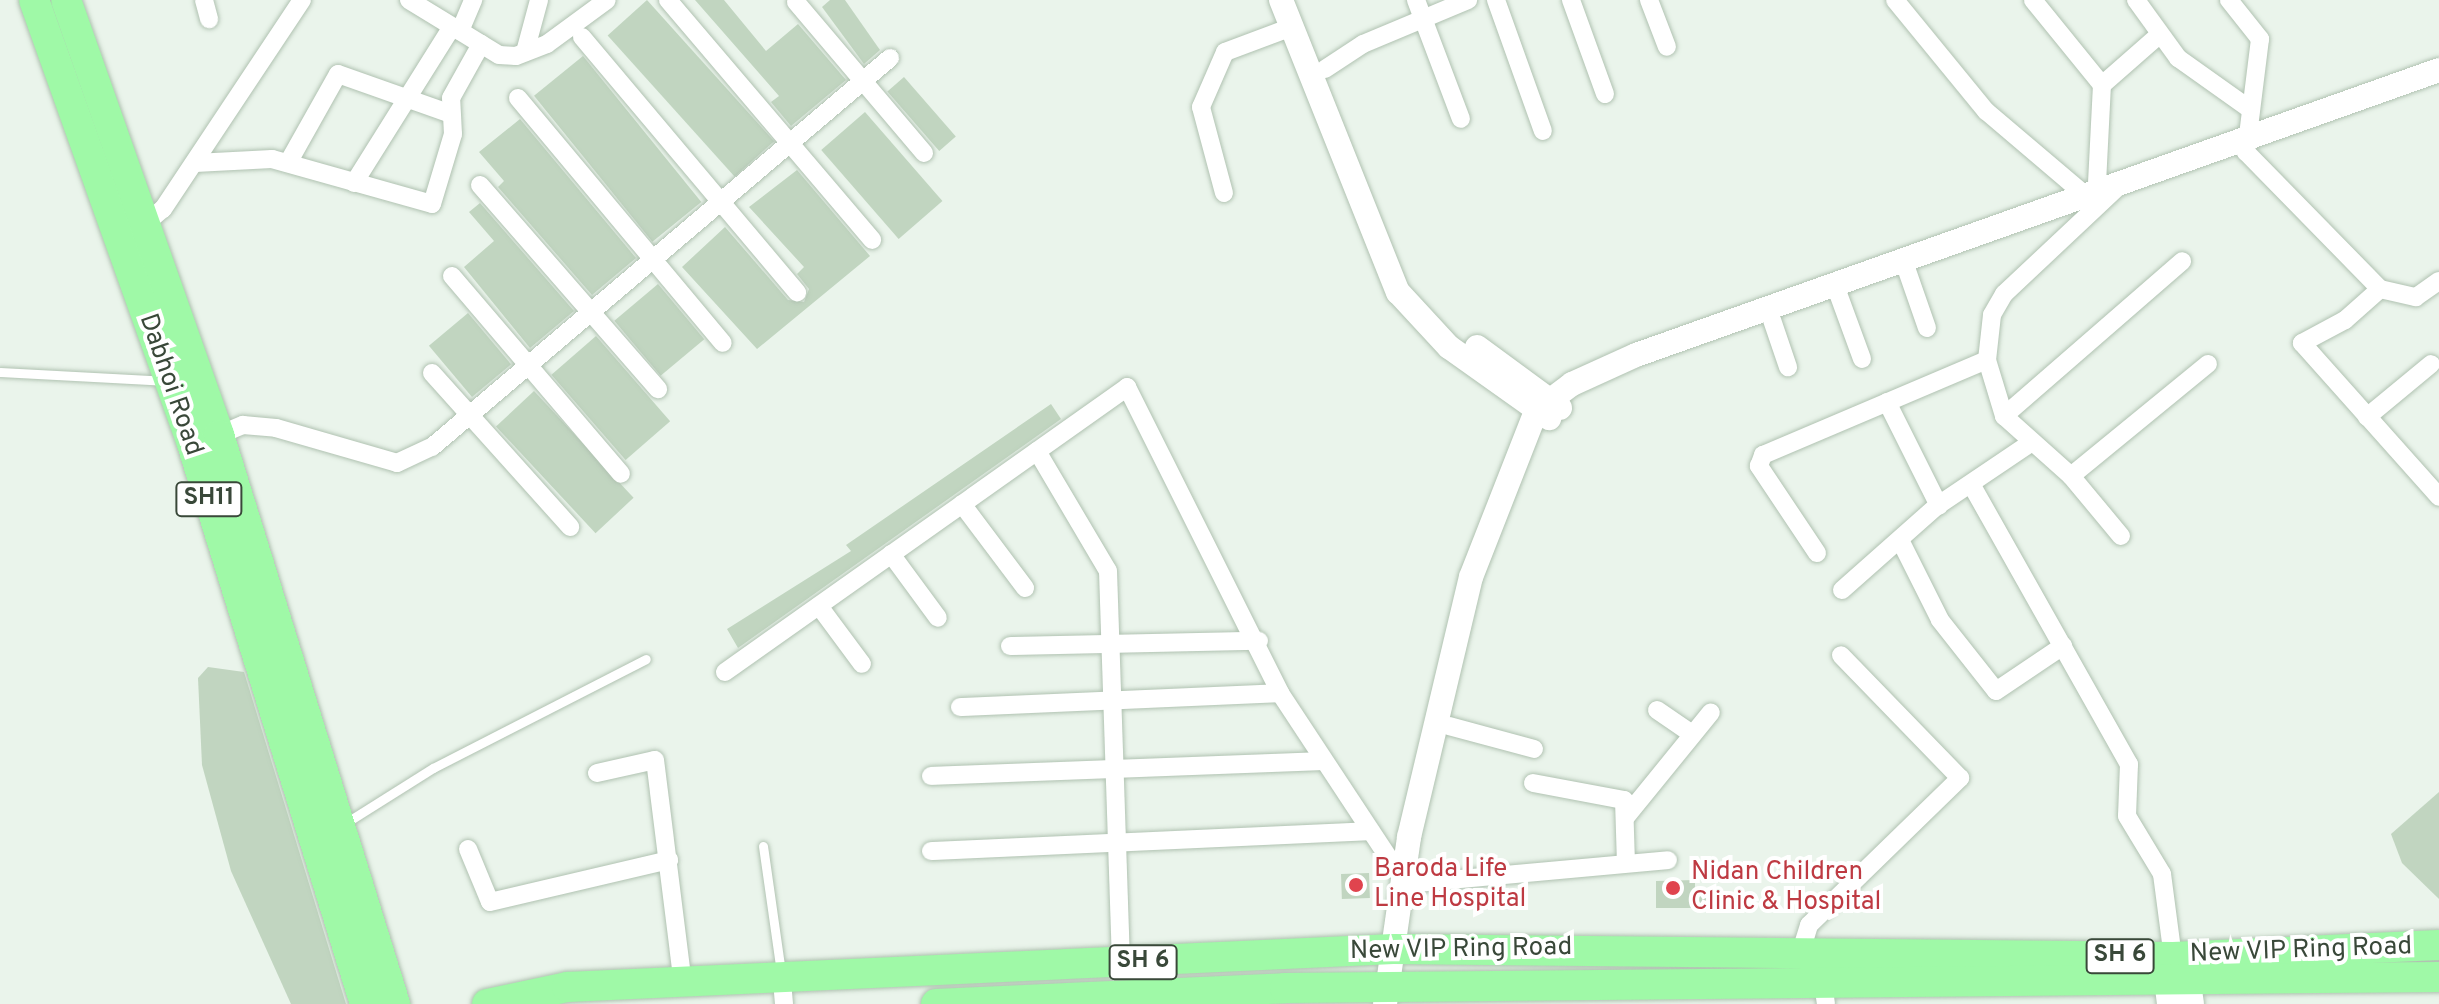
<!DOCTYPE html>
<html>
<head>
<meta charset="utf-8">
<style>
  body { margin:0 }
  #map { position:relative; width:2439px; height:1004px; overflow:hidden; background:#eaf4eb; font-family:Overpass,sans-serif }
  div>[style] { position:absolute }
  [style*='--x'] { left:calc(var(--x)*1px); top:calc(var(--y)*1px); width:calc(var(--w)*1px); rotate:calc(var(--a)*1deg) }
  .building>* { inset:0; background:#c1d5c0; transform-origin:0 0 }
  .roads { filter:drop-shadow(0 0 2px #b0c2b1) drop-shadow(0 0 2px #b0c2b1) }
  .service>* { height:9px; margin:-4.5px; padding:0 4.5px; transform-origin:4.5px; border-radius:4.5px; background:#fff }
  .minor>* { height:18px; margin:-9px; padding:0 9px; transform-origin:9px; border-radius:9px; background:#fff }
  .tertiary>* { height:24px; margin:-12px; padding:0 12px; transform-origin:12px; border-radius:12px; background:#fff }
  .primary>* { height:30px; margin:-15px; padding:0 15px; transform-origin:15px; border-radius:15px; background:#9ff9a7 }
  .dots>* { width:22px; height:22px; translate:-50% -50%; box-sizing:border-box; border:4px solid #fff; border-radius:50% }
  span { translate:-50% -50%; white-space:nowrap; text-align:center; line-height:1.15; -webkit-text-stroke:8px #fff; paint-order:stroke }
  .shield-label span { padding:2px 6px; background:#fff; border:2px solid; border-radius:6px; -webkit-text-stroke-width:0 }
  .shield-label { font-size:24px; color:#394839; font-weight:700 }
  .street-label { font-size:26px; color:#394839 }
  .health-label { font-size:26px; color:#be3a42 }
  .left { translate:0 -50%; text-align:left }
</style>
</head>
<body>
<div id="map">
  <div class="building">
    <i style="left:647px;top:0;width:190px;height:53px;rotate:48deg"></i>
    <i style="clip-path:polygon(695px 0,724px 0,766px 51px,798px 24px,846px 80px,791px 126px,771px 102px,779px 96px)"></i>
    <i style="clip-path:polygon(830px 0,845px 0,880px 50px,864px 64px,822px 7px)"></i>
    <i style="left:583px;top:56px;width:188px;height:63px;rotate:51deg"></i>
    <i style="left:904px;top:77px;width:79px;height:22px;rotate:49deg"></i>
    <i style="left:865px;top:112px;width:118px;height:58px;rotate:49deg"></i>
    <i style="clip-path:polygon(520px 119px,636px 258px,592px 295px,498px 187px,504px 181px,479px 152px)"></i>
    <i style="clip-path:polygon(797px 170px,870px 256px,757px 349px,682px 267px,725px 227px,788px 300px,804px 302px,809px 289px,797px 274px,804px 267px,749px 207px)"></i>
    <i style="clip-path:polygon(480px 203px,574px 311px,530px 348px,464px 267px,494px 241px,469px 212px)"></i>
    <i style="left:658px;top:284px;width:72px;height:57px;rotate:50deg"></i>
    <i style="left:468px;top:313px;width:67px;height:51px;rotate:50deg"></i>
    <i style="left:596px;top:336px;width:113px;height:59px;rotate:49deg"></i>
    <i style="left:534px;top:391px;width:146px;height:52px;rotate:47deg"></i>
    <i style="clip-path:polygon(1051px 404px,1061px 419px,738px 648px,727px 629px,851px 551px,846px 545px)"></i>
    <i style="clip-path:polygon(208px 667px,244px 672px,346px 1004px,291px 1004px,231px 871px,202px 765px,198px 678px)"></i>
    <i style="clip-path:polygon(2439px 792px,2439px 899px,2402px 863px,2391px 834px)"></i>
    <i style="left:1369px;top:873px;width:25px;height:28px;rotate:88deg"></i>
    <i style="clip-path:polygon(1695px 880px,1695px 890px,1708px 890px,1708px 908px,1656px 908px,1656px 881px)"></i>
  </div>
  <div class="roads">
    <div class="service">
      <i style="--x:0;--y:372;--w:164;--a:3.1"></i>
      <i style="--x:344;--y:824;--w:105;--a:-32.2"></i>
      <i style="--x:433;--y:768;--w:239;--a:-27.1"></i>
      <i style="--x:763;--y:846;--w:128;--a:81.9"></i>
    </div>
    <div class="minor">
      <i style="--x:204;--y:0;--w:20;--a:75"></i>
      <i style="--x:409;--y:0;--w:105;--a:31.4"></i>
      <i style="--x:499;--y:55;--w:17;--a:3"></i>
      <i style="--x:516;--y:56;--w:33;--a:-21"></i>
      <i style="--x:547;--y:44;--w:74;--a:-36.3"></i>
      <i style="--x:668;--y:0;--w:315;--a:49.6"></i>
      <i style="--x:1416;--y:0;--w:127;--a:69.3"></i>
      <i style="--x:1496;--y:0;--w:139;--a:70.3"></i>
      <i style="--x:1571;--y:0;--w:100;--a:70.1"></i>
      <i style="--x:1649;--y:0;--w:50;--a:69"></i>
      <i style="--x:1895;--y:0;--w:144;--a:50.7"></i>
      <i style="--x:1986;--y:111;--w:128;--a:40.3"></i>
      <i style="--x:2033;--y:0;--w:109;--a:50.9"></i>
      <i style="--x:2136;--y:0;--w:72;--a:54.1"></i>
      <i style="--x:2178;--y:58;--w:85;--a:35.4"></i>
      <i style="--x:2229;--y:0;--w:50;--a:51.5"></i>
      <i style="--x:2260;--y:39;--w:114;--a:97.1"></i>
      <i style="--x:2246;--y:152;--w:192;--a:45.6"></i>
      <i style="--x:2380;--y:289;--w:47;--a:138.5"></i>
      <i style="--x:2345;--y:320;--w:49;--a:151.9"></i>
      <i style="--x:2302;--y:343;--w:206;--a:48.3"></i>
      <i style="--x:796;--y:2;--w:198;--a:49.7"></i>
      <i style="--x:460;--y:31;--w:34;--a:-67"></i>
      <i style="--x:582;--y:37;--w:334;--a:49.9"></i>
      <i style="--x:525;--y:52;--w:54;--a:-74.9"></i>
      <i style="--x:1325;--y:69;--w:45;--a:-33.3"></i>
      <i style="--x:1363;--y:44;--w:114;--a:-22.7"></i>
      <i style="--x:518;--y:98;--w:319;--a:50.1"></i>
      <i style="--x:195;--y:163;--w:77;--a:-3"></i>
      <i style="--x:272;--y:159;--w:166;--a:15.7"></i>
      <i style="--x:432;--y:204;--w:73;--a:-73.3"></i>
      <i style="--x:453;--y:134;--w:36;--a:-93"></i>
      <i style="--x:451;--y:98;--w:62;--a:-60.9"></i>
      <i style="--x:288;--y:163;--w:102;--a:-60.7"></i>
      <i style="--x:338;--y:74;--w:120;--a:19.5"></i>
      <i style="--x:354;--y:183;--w:184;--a:-57.9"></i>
      <i style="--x:480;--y:185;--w:271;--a:48.9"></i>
      <i style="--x:2120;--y:185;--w:159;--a:136.8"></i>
      <i style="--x:2004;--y:294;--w:24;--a:120"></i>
      <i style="--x:1992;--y:315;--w:45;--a:96.3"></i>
      <i style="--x:1987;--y:360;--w:59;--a:73.1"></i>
      <i style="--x:2004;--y:416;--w:90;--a:41.8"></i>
      <i style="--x:2071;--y:476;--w:78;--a:50.2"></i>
      <i style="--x:1224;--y:193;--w:89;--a:-105"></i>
      <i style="--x:1201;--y:107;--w:60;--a:-66.4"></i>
      <i style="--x:1225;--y:52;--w:72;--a:-20.5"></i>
      <i style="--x:2096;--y:203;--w:118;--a:-87.1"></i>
      <i style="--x:2102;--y:85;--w:77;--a:-41.3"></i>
      <i style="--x:140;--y:228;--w:30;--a:-40"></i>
      <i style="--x:163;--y:209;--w:251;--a:-56.4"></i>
      <i style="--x:1903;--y:259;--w:73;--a:70.8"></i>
      <i style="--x:452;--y:276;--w:260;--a:49.5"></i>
      <i style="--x:2380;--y:289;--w:37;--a:13"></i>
      <i style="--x:2416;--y:297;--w:28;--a:-35"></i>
      <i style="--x:1839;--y:296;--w:67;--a:69.9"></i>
      <i style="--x:1772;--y:320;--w:50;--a:71.2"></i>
      <i style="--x:432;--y:373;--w:207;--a:48.1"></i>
      <i style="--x:1887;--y:402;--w:116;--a:63.4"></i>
      <i style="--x:2004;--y:416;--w:236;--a:-41"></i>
      <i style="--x:2367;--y:417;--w:83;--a:-39.6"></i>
      <i style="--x:219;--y:435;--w:26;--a:-23"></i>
      <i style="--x:243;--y:425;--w:33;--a:5"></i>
      <i style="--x:276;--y:428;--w:126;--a:16.1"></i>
      <i style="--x:397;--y:463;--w:38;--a:-25"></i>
      <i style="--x:432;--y:447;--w:601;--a:-40.34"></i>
      <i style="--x:1037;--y:451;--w:139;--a:59.4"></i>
      <i style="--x:1108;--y:571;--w:392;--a:88.1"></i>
      <i style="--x:2071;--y:476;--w:177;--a:-39.3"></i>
      <i style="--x:1971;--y:484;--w:322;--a:60.6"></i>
      <i style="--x:2129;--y:764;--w:52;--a:92.2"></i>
      <i style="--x:2127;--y:816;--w:68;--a:58.9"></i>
      <i style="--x:2162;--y:874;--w:84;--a:82.5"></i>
      <i style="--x:962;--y:504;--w:105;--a:53.1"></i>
      <i style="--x:1900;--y:540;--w:89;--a:63.4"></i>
      <i style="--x:1940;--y:620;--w:90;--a:51.7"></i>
      <i style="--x:1996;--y:691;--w:81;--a:-33.9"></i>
      <i style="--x:1817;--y:553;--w:105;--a:-123.7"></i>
      <i style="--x:1759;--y:466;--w:12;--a:-70"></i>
      <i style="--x:1763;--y:455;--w:243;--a:-23"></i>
      <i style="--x:891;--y:554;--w:79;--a:53.7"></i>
      <i style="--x:1842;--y:590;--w:127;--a:-41.5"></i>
      <i style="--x:1937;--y:506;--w:111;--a:-34"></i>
      <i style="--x:819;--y:606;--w:72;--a:53.4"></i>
      <i style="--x:1010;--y:646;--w:249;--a:-1.2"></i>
      <i style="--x:725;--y:672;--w:493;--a:-35.3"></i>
      <i style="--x:1127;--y:387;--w:342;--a:63.4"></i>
      <i style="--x:1280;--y:693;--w:229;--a:56.6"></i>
      <i style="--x:1406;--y:884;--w:263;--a:-5.2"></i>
      <i style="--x:960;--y:707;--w:320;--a:-2.5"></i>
      <i style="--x:1657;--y:710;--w:42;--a:34.4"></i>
      <i style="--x:1449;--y:726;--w:88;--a:15.1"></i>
      <i style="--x:597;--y:773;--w:59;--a:-12.6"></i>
      <i style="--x:655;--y:760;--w:226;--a:82.9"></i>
      <i style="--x:931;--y:776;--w:391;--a:-2.2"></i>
      <i style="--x:1533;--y:783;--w:93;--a:10.6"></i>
      <i style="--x:1624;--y:800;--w:62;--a:88.2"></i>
      <i style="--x:1625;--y:818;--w:136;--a:-50.9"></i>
      <i style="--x:468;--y:849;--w:57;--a:67.5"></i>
      <i style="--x:490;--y:902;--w:184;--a:-13.2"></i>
      <i style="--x:931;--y:851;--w:439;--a:-2.6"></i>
      <i style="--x:1802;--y:948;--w:24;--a:-73"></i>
      <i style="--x:1809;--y:925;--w:211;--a:-44.2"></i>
      <i style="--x:1960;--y:778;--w:171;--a:-134.1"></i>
      <i style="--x:782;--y:981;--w:23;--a:85"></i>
      <i style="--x:1823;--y:983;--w:21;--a:82"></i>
    </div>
    <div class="tertiary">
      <i style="--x:1281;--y:0;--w:315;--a:68.2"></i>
      <i style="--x:1398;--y:292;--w:75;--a:47.2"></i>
      <i style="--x:1449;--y:347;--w:123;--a:35.4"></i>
      <i style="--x:1477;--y:347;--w:103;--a:36.3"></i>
      <i style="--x:2164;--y:963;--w:41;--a:83"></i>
      <i style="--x:2186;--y:963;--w:41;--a:81.7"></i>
      <i style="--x:1385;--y:1004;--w:169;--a:-81.8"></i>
      <i style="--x:1409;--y:837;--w:267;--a:-76.6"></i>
      <i style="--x:1471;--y:577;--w:178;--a:-68.6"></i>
      <i style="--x:1536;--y:411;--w:45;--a:-36.9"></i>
      <i style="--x:1572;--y:384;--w:70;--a:-24.4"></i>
      <i style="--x:1636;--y:355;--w:852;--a:-19.54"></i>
    </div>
    <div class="primary">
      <i style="--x:34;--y:0;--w:471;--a:70.4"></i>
      <i style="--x:192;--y:444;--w:586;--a:72.83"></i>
      <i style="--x:66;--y:0;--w:461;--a:70.6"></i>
      <i style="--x:219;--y:435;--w:596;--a:72.81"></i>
      <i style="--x:487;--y:1004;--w:82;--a:-12"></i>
      <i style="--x:567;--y:987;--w:827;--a:-2.63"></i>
      <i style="--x:1393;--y:949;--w:780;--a:0.59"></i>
      <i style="--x:2173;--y:957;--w:266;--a:-2.6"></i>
      <i style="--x:936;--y:1004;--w:349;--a:-2.6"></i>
      <i style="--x:1285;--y:988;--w:1154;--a:-0.55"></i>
    </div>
  </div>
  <div class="dots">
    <i style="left:1356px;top:885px;background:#e0444e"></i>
    <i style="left:1673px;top:888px;background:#e0444e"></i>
  </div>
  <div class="shield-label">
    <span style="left:209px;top:499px">SH11</span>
    <span style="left:2120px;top:956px">SH 6</span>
    <span style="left:1143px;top:962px">SH 6</span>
  </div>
  <div class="street-label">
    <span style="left:170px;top:385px;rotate:71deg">Dabhoi Road</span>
    <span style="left:1461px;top:950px;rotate:-1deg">New VIP Ring Road</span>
    <span style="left:2301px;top:951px;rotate:-2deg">New VIP Ring Road</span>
  </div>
  <div class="health-label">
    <span class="left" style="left:1374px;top:885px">Baroda Life<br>Line Hospital</span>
    <span class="left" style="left:1691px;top:888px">Nidan Children<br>Clinic &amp; Hospital</span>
  </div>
</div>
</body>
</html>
